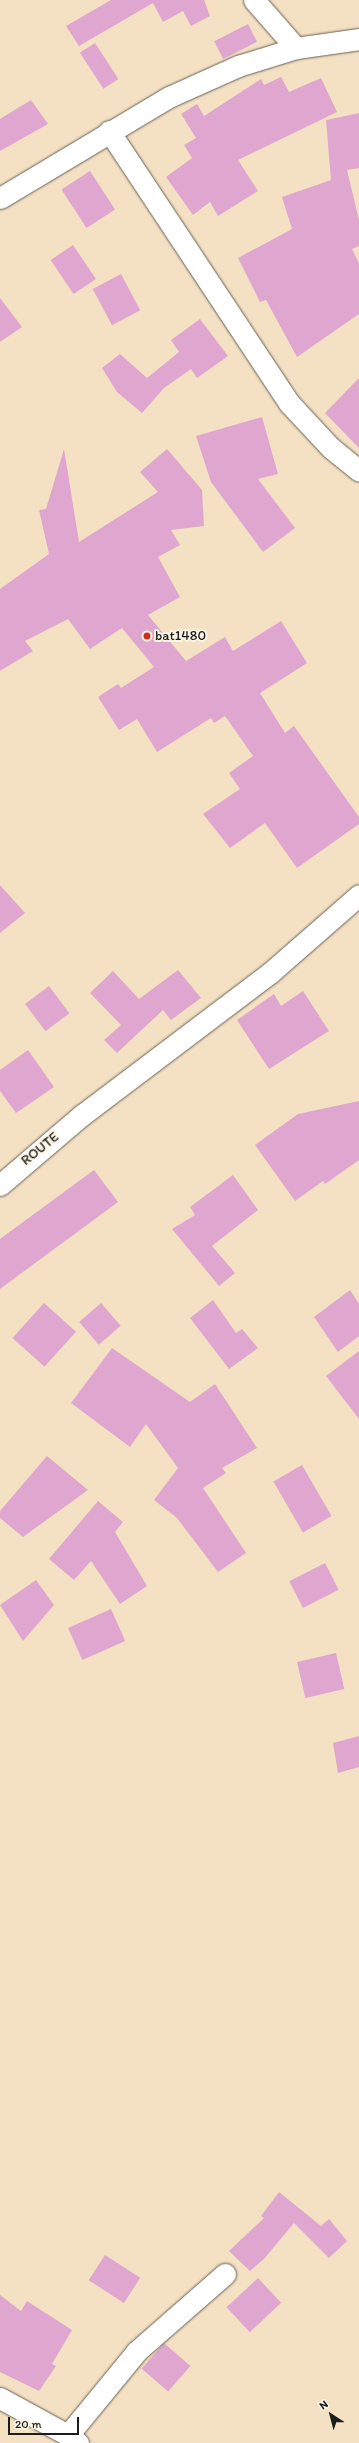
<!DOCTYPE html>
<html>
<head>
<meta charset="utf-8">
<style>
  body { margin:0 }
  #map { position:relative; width:359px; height:2443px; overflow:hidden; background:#f4e0c3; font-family:Itim,sans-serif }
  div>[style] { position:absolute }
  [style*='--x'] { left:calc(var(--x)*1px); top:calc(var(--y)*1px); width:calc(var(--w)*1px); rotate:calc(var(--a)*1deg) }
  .building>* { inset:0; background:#dfa7cf; transform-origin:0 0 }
  .roads { filter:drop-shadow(0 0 1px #686156) drop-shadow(0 0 1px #686156) }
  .street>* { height:21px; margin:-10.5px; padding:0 10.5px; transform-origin:10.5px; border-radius:10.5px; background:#fff }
  .dots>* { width:11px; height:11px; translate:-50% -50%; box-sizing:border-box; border:2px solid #fcf5e5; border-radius:50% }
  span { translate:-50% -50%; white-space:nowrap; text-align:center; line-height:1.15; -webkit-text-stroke:4px #fcf5e5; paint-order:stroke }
  .poi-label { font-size:14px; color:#1c1c1c }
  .left { translate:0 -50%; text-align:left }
  .street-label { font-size:14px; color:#1c1c1c }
  .north { position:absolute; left:311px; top:2395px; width:40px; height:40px; -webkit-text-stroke:3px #fcf5e5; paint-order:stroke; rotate:324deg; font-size:11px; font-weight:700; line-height:16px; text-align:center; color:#1c1c1c }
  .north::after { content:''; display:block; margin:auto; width:14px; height:18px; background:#1c1c1c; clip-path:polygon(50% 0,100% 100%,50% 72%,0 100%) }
  .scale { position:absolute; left:8px; top:2417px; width:71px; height:18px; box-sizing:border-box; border:2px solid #1c1c1c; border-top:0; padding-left:5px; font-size:12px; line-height:14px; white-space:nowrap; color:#1c1c1c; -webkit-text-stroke:3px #fcf5e5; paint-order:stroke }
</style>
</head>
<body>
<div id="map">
  <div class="building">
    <i style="clip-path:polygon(111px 0,204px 0,210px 16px,191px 26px,183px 11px,163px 22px,153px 3px,79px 46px,66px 26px)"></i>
    <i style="left:248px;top:24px;width:20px;height:38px;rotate:63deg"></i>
    <i style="left:95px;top:43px;width:43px;height:18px;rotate:57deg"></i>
    <i style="clip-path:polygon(281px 77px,289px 92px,321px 78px,337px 112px,238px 160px,258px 191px,218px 216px,210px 202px,193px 215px,166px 177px,192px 158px,184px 145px,196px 138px,181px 114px,197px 104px,204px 116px,261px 79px,264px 85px)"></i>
    <i style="clip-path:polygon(31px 100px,48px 124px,0 151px,0 119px)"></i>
    <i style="clip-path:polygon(359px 113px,359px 168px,347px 170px,359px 220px,359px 246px,352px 249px,359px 263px,359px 314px,297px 357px,266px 300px,260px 302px,238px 258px,292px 229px,282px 197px,331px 180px,326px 120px)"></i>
    <i style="left:90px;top:171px;width:46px;height:34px;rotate:57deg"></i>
    <i style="left:73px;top:245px;width:41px;height:27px;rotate:56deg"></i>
    <i style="left:121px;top:274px;width:41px;height:32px;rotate:62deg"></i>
    <i style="clip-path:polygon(0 298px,22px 327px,0 342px)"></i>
    <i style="clip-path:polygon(200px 319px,228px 356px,197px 378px,191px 369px,164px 388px,142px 413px,117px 392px,102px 368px,120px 354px,147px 378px,179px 352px,171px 340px)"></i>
    <i style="clip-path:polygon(359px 378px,359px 448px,325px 413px)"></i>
    <i style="clip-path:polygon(262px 417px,278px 474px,258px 479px,295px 528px,263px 552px,211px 482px,196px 436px)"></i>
    <i style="clip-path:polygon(64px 449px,79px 542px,158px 492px,140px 472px,167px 449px,202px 490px,204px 526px,171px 530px,180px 545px,158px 557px,180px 597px,148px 615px,186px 661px,225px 637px,233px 651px,281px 621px,307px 663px,260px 693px,285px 733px,294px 726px,359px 817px,359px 824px,297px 868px,265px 823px,230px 848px,203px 814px,240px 789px,229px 773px,253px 756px,225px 716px,214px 723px,211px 718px,157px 752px,137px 719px,119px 730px,98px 697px,118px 684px,121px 688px,154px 667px,122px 628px,90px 649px,68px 619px,25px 641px,33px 651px,0 671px,0 589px,49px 554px,39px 510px,46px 509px)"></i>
    <i style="clip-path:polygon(0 885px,25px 913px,0 933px)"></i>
    <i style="clip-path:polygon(178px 970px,201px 998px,171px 1020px,163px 1010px,117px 1053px,104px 1040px,121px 1025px,90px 993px,113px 971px,139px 999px)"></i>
    <i style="left:49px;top:986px;width:34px;height:30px;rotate:53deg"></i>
    <i style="clip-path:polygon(303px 991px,329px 1031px,269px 1069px,237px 1020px,274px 994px,281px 1006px)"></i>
    <i style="clip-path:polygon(28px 1050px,54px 1087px,16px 1113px,0 1091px,0 1070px)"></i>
    <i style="clip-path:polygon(359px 1101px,359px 1160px,325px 1184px,323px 1181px,295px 1201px,255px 1145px,298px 1114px)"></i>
    <i style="clip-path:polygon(94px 1170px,118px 1202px,0 1289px,0 1239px)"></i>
    <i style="clip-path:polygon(233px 1175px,258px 1210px,212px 1246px,235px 1273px,219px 1286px,172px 1229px,195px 1215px,190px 1207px)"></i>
    <i style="clip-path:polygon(350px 1290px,359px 1304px,359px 1336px,338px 1352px,314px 1317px)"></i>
    <i style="clip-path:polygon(213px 1300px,236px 1333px,242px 1329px,258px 1348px,229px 1369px,190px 1318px)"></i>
    <i style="left:44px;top:1303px;width:43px;height:47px;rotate:42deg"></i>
    <i style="left:101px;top:1303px;width:30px;height:29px;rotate:49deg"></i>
    <i style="clip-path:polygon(112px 1348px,190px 1402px,215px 1384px,257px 1448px,222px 1468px,226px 1473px,203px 1488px,246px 1553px,218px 1572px,177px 1518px,154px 1500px,178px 1468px,146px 1424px,130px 1447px,71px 1403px)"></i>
    <i style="clip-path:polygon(359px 1351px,359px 1419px,326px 1376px)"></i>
    <i style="clip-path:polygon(47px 1456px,88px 1490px,23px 1537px,0 1518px,0 1511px)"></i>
    <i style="left:302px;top:1465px;width:59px;height:33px;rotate:60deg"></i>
    <i style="clip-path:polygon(98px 1501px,123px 1522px,115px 1532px,147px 1586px,120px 1604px,91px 1561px,74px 1580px,49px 1559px)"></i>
    <i style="left:325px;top:1563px;width:30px;height:40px;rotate:63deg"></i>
    <i style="clip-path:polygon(36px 1580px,54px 1605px,23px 1641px,0 1605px)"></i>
    <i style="left:111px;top:1609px;width:35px;height:47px;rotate:66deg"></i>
    <i style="left:336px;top:1653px;width:37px;height:40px;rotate:77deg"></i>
    <i style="clip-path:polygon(359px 1736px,359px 1767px,338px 1773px,333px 1743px)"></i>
    <i style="clip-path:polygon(279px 2192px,321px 2226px,329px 2219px,347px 2241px,329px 2258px,294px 2223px,264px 2259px,250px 2271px,229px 2251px,264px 2218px,261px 2216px)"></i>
    <i style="left:105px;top:2255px;width:42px;height:30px;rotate:33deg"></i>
    <i style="left:258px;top:2278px;width:34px;height:43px;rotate:47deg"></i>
    <i style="clip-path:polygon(0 2295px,21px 2311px,27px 2301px,72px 2330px,52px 2364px,56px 2366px,39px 2391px,0 2372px)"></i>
    <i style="left:164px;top:2343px;width:35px;height:34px;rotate:41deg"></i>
  </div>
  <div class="roads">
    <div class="street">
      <i style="--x:254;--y:0;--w:64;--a:48.8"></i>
      <i style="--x:109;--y:131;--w:326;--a:56.5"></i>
      <i style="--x:289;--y:403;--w:62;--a:47"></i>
      <i style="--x:331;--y:448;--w:36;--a:39"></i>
      <i style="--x:0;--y:198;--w:197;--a:-30.9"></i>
      <i style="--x:169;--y:97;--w:76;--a:-24.2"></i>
      <i style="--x:238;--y:66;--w:61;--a:-17.2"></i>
      <i style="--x:296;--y:48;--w:64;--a:-8.1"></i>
      <i style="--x:0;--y:1185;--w:108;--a:-40.5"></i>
      <i style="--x:82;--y:1115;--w:236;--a:-37.1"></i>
      <i style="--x:270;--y:973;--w:118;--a:-41.2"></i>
      <i style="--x:0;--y:2398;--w:77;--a:28.6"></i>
      <i style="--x:68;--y:2435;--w:13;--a:39"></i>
      <i style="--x:68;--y:2435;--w:109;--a:-50.6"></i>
      <i style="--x:137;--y:2351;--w:117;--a:-41.2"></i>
    </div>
  </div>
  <div class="dots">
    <i style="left:147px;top:636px;background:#c8321e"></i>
  </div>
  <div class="poi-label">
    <span class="left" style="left:155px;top:636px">bat1480</span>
  </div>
  <div class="street-label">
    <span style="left:40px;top:1149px;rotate:-39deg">ROUTE</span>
  </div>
  <div class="north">N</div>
  <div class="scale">20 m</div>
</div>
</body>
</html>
